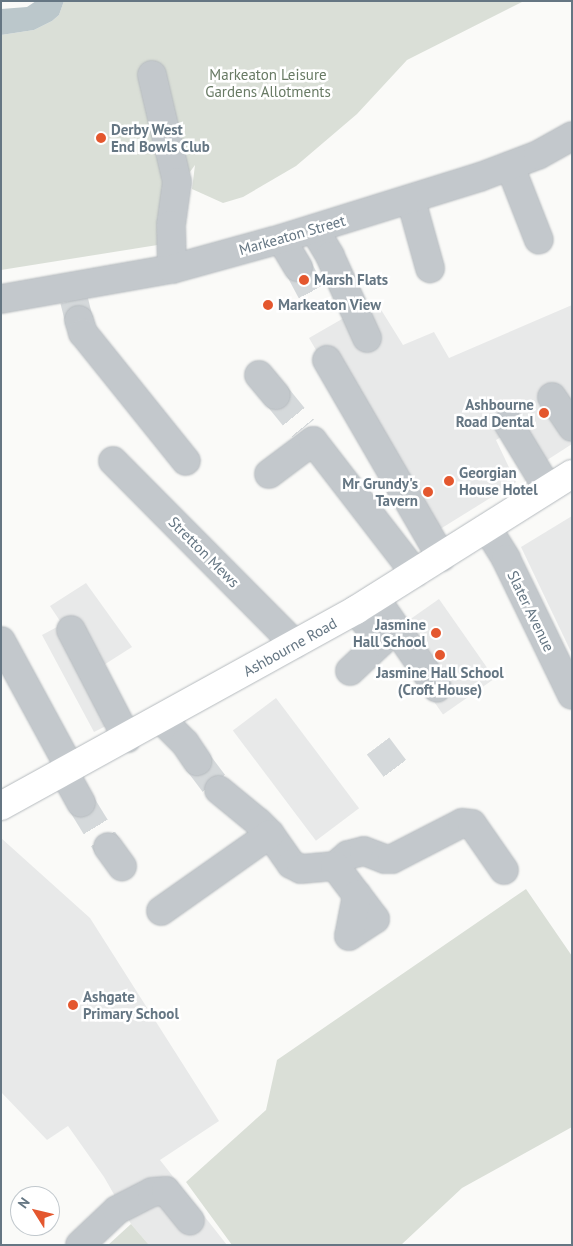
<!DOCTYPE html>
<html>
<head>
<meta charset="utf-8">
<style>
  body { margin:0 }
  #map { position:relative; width:573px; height:1246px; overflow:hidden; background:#fafaf8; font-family:"PT Sans",sans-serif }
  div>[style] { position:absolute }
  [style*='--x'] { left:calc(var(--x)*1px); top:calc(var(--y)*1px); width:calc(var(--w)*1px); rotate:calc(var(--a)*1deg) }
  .built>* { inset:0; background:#e8e9e9; transform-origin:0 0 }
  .green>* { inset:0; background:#dadfd7 }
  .water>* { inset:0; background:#bbc7cb }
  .minor-tunnel>* { height:28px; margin-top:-14px; transform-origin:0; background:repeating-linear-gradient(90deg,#d5d9db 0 28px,transparent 0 42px) }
  .roads { filter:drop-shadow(0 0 1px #b5babe) drop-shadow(0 0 1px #b5babe) }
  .minor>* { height:28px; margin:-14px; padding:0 14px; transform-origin:14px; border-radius:14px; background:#c3c8cc }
  .major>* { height:28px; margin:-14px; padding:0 14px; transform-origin:14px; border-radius:14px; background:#fff }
  .dots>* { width:14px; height:14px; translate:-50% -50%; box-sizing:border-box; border:2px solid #fff; border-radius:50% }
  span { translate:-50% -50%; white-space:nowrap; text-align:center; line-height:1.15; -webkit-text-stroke:5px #fff; paint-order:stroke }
  .park-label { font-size:15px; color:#687a64 }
  .poi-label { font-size:15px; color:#657683; font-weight:700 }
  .left { translate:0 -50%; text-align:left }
  .right { translate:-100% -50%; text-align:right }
  .street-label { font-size:15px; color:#657683 }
  .frame { position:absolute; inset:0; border:2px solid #657683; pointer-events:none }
  .north { position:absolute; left:10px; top:1186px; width:50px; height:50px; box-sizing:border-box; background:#fff; border:1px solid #c1c8cd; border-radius:50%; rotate:306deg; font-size:14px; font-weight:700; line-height:20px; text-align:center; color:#657683 }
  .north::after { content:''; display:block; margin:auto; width:18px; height:22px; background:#e4572e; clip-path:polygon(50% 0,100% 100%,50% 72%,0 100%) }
</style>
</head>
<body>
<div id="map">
  <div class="built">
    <i style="clip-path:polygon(375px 300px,403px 345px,434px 332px,449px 358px,572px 305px,572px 444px,541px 464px,516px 428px,496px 440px,516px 482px,437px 531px,323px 362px,309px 338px)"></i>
    <i style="clip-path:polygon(572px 516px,572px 654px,521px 547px)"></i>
    <i style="clip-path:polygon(86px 583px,132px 647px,99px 668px,128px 715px,94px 732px,42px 635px,57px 627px,60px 621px,50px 606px)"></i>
    <i style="left:439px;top:599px;width:97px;height:63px;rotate:55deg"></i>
    <i style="left:276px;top:698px;width:138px;height:54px;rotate:53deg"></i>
    <i style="clip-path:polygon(1px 838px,90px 918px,219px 1121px,160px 1160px,227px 1245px,149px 1245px,131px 1224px,104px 1177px,68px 1126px,47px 1140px,1px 1092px)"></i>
  </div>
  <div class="green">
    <i style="clip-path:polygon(64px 1px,524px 1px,407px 60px,357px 114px,296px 166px,243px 197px,223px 203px,192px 189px,195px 165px,176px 191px,170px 243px,1px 270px,1px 35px,34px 30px,52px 21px,59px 15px)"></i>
    <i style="clip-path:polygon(526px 889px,572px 956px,572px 1127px,462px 1188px,401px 1245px,232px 1245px,186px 1182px,266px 1110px,277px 1060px)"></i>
    <i style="clip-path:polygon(131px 1224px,149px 1245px,108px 1245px)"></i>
  </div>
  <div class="water">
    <i style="clip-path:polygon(36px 1px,64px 1px,59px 15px,52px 21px,34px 30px,1px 35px,1px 9px,27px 7px)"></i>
  </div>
  <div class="minor-tunnel">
    <i style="--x:298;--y:267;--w:30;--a:62"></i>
    <i style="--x:74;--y:300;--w:21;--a:76"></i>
    <i style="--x:276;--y:395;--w:43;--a:50.7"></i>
    <i style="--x:378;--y:746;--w:30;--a:53"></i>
    <i style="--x:197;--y:761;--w:36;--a:53"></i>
    <i style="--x:81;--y:803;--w:52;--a:58.5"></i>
  </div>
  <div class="roads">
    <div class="minor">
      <i style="--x:152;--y:75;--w:110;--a:76.8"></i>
      <i style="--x:177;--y:182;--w:43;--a:97.9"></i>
      <i style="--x:171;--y:225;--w:44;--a:88.7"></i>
      <i style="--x:510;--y:166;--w:79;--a:68.6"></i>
      <i style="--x:411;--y:200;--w:71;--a:74.4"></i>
      <i style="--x:314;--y:229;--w:31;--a:59"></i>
      <i style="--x:330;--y:256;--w:90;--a:65.7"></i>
      <i style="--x:281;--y:239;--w:33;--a:59"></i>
      <i style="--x:1;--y:299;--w:174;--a:-10"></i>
      <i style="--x:172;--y:269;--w:106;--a:-15.4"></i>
      <i style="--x:274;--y:241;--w:216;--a:-17.3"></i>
      <i style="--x:480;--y:177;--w:62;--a:-20.8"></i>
      <i style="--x:538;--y:155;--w:39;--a:-29"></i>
      <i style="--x:79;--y:320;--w:14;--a:73"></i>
      <i style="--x:83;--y:333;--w:164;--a:51.2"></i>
      <i style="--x:327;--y:360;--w:228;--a:59.9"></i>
      <i style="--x:259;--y:375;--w:26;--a:50"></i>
      <i style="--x:552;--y:397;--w:36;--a:56"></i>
      <i style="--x:508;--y:423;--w:77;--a:58.8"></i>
      <i style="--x:113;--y:461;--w:258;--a:45.2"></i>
      <i style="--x:269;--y:474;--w:55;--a:-36.9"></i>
      <i style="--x:313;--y:441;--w:167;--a:52.3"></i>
      <i style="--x:487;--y:528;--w:36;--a:58"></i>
      <i style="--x:506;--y:559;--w:151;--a:64.1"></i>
      <i style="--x:375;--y:598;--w:109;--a:55.4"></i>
      <i style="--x:71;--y:630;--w:122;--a:62.6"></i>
      <i style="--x:1;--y:641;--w:145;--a:61.5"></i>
      <i style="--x:350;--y:671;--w:42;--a:-43.1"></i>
      <i style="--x:381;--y:642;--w:41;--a:-128"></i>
      <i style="--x:161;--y:719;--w:34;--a:45"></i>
      <i style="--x:185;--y:743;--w:22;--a:56"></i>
      <i style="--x:64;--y:772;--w:35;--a:61"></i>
      <i style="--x:219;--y:790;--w:50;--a:39.4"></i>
      <i style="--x:258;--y:822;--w:17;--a:45"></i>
      <i style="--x:270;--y:834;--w:37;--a:55"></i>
      <i style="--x:291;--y:864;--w:11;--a:27"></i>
      <i style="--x:301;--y:869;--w:34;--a:-5"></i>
      <i style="--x:335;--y:866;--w:17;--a:-40"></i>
      <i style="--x:348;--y:855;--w:16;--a:-14"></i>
      <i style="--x:364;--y:851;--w:22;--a:21"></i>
      <i style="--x:385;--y:859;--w:7;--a:0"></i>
      <i style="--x:392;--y:859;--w:79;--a:-27.2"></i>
      <i style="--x:462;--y:823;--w:10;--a:6"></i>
      <i style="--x:472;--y:824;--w:56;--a:55.2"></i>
      <i style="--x:108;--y:847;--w:24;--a:54"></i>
      <i style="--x:335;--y:866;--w:36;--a:53"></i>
      <i style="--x:357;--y:895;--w:30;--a:53"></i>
      <i style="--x:375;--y:919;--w:31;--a:147"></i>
      <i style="--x:349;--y:936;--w:42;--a:-79"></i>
      <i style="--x:161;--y:911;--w:133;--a:-35.2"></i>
      <i style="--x:80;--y:1245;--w:51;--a:-43.4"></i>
      <i style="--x:117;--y:1210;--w:39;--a:-27"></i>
      <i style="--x:152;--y:1192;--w:14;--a:-4"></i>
      <i style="--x:166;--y:1191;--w:38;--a:51"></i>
    </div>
    <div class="major">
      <i style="--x:1;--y:806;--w:406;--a:-28.9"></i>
      <i style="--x:356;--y:610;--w:255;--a:-32.2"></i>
    </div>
  </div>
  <div class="dots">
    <i style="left:101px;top:138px;background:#e4572e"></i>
    <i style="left:304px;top:280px;background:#e4572e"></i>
    <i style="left:268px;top:305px;background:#e4572e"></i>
    <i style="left:544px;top:413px;background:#e4572e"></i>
    <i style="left:449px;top:481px;background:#e4572e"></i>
    <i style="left:428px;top:492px;background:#e4572e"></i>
    <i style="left:436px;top:633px;background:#e4572e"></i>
    <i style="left:440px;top:655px;background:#e4572e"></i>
    <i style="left:73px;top:1005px;background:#e4572e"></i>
  </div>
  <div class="park-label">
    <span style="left:268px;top:83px">Markeaton Leisure<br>Gardens Allotments</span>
  </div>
  <div class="poi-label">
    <span class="left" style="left:111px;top:138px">Derby West<br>End Bowls Club</span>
    <span class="left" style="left:314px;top:280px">Marsh Flats</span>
    <span class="left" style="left:278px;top:305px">Markeaton View</span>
    <span class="right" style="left:534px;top:413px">Ashbourne<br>Road Dental</span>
    <span class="left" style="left:459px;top:481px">Georgian<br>House Hotel</span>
    <span class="right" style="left:418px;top:492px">Mr Grundy's<br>Tavern</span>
    <span class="right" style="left:426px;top:633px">Jasmine<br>Hall School</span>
    <span style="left:440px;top:681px">Jasmine Hall School<br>(Croft House)</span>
    <span class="left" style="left:83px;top:1005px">Ashgate<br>Primary School</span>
  </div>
  <div class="street-label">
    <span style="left:292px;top:235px;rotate:-16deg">Markeaton Street</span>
    <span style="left:204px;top:552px;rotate:45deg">Stretton Mews</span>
    <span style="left:531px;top:611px;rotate:64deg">Slater Avenue</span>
    <span style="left:290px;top:647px;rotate:-29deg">Ashbourne Road</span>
  </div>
  <div class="frame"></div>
  <div class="north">N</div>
</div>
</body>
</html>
